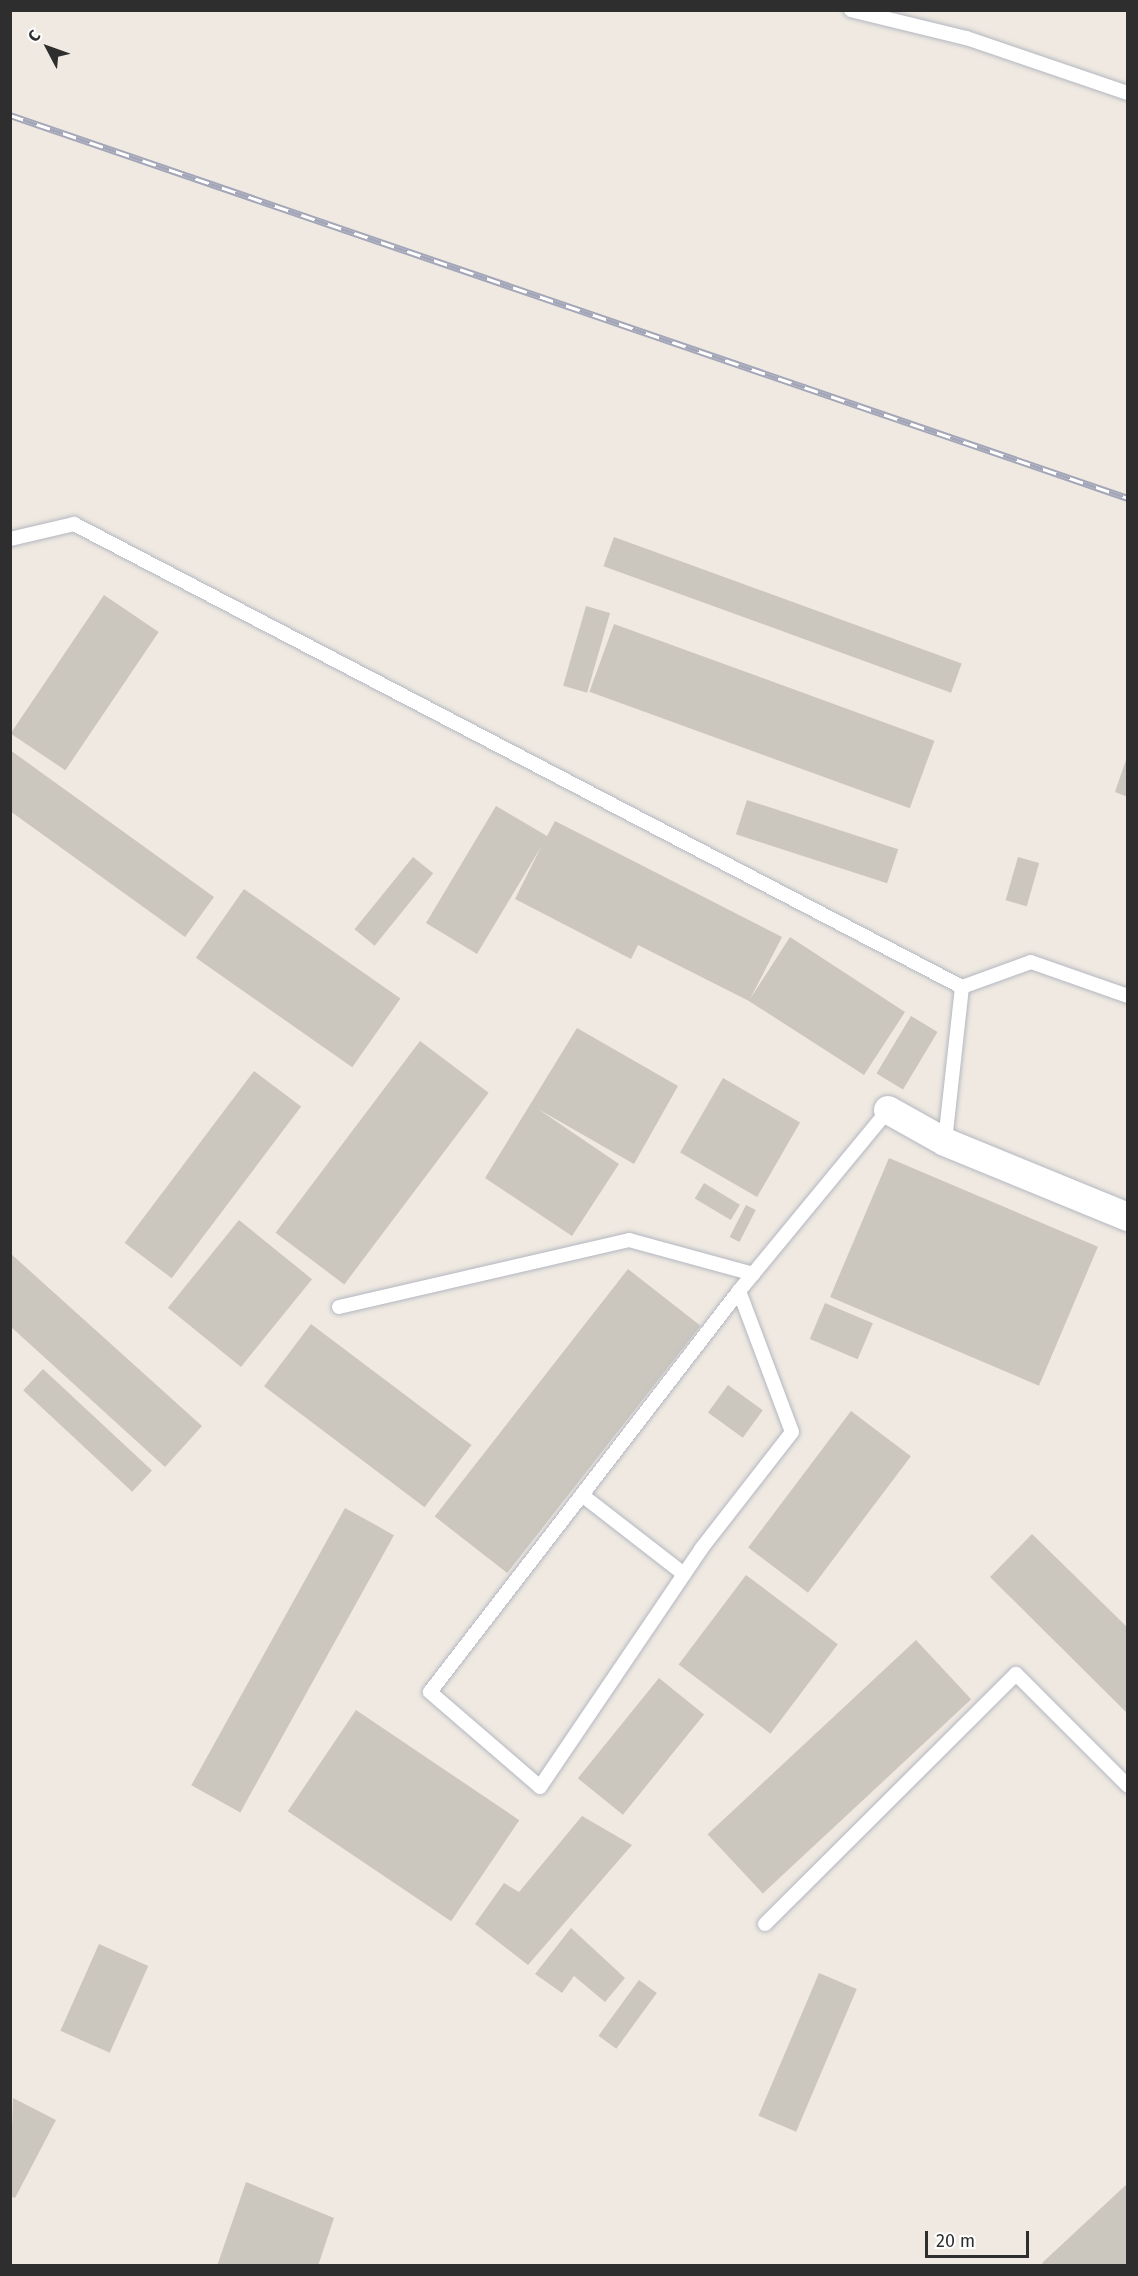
<!DOCTYPE html>
<html>
<head>
<meta charset="utf-8">
<style>
  body { margin:0 }
  #map { position:relative; width:1138px; height:2276px; overflow:hidden; background:#efe9e1; font-family:"Fira Sans",sans-serif }
  div>[style] { position:absolute }
  [style*='--x'] { left:calc(var(--x)*1px); top:calc(var(--y)*1px); width:calc(var(--w)*1px); rotate:calc(var(--a)*1deg) }
  .building>* { inset:0; background:#cbc7bf; transform-origin:0 0 }
  .roads { filter:drop-shadow(0 0 2px #b4b7c1) drop-shadow(0 0 2px #b4b7c1) }
  .service>* { height:14px; margin:-7px; padding:0 7px; transform-origin:7px; border-radius:7px; background:#fff }
  .minor>* { height:28px; margin:-14px; padding:0 14px; transform-origin:14px; border-radius:14px; background:#fff }
  .rail>* { height:7px; margin-top:-3.5px; transform-origin:0; background:repeating-linear-gradient(90deg,#fff 0 14px,#a3a6b8 0 28px); box-sizing:border-box; border-block:2px solid #a3a6b8 }
  span { translate:-50% -50%; white-space:nowrap; text-align:center; line-height:1.15; -webkit-text-stroke:4.5px #fff; paint-order:stroke }
  .frame { position:absolute; inset:0; border:12px solid #2e2e2e; pointer-events:none }
  .north { position:absolute; left:18px; top:18px; width:60px; height:60px; -webkit-text-stroke:4px #fff; paint-order:stroke; rotate:311deg; font-size:16px; font-weight:700; line-height:24px; text-align:center; color:#2e2e2e }
  .north::after { content:''; display:block; margin:auto; width:21px; height:27px; background:#2e2e2e; clip-path:polygon(50% 0,100% 100%,50% 72%,0 100%) }
  .scale { position:absolute; left:925px; top:2231px; width:104px; height:27px; box-sizing:border-box; border:3px solid #2e2e2e; border-top:0; padding-left:8px; font-size:18px; line-height:21px; white-space:nowrap; color:#2e2e2e; -webkit-text-stroke:4px #fff; paint-order:stroke }
</style>
</head>
<body>
<div id="map">
  <div class="building">
    <i style="left:614px;top:537px;width:370px;height:31px;rotate:20deg"></i>
    <i style="left:104px;top:595px;width:66px;height:167px;rotate:34deg"></i>
    <i style="left:586px;top:606px;width:25px;height:83px;rotate:16deg"></i>
    <i style="left:614px;top:624px;width:341px;height:72px;rotate:20deg"></i>
    <i style="clip-path:polygon(10px 750px,214px 897px,185px 937px,10px 811px)"></i>
    <i style="clip-path:polygon(1127px 757px,1128px 757px,1128px 797px,1115px 792px)"></i>
    <i style="left:747px;top:800px;width:159px;height:36px;rotate:18deg"></i>
    <i style="clip-path:polygon(496px 806px,547px 836px,555px 821px,782px 937px,750px 999px,790px 937px,905px 1012px,864px 1075px,749px 1001px,638px 945px,631px 959px,515px 899px,541px 847px,477px 954px,426px 923px)"></i>
    <i style="left:413px;top:857px;width:26px;height:93px;rotate:39deg"></i>
    <i style="left:1018px;top:857px;width:22px;height:45px;rotate:16deg"></i>
    <i style="left:244px;top:889px;width:191px;height:84px;rotate:35deg"></i>
    <i style="left:911px;top:1016px;width:31px;height:67px;rotate:31deg"></i>
    <i style="clip-path:polygon(577px 1028px,678px 1086px,634px 1164px,538px 1109px,619px 1164px,572px 1236px,485px 1178px)"></i>
    <i style="left:420px;top:1041px;width:86px;height:240px;rotate:37deg"></i>
    <i style="left:254px;top:1071px;width:59px;height:215px;rotate:37deg"></i>
    <i style="left:723px;top:1078px;width:89px;height:86px;rotate:30deg"></i>
    <i style="left:889px;top:1158px;width:227px;height:151px;rotate:23deg"></i>
    <i style="left:704px;top:1183px;width:42px;height:18px;rotate:31deg"></i>
    <i style="left:746px;top:1205px;width:11px;height:36px;rotate:27deg"></i>
    <i style="left:239px;top:1220px;width:94px;height:113px;rotate:39deg"></i>
    <i style="clip-path:polygon(10px 1253px,202px 1426px,165px 1467px,10px 1326px)"></i>
    <i style="left:628px;top:1269px;width:92px;height:314px;rotate:38deg"></i>
    <i style="left:825px;top:1303px;width:52px;height:39px;rotate:23deg"></i>
    <i style="left:311px;top:1324px;width:201px;height:78px;rotate:37deg"></i>
    <i style="left:43px;top:1369px;width:149px;height:29px;rotate:43deg"></i>
    <i style="left:728px;top:1385px;width:43px;height:34px;rotate:36deg"></i>
    <i style="left:851px;top:1411px;width:75px;height:171px;rotate:37deg"></i>
    <i style="left:345px;top:1508px;width:56px;height:317px;rotate:29deg"></i>
    <i style="clip-path:polygon(1032px 1534px,1128px 1628px,1128px 1714px,990px 1577px)"></i>
    <i style="left:746px;top:1575px;width:115px;height:112px;rotate:37deg"></i>
    <i style="left:916px;top:1640px;width:81px;height:285px;rotate:47deg"></i>
    <i style="left:659px;top:1678px;width:58px;height:129px;rotate:39deg"></i>
    <i style="left:356px;top:1710px;width:197px;height:122px;rotate:34deg"></i>
    <i style="clip-path:polygon(582px 1816px,632px 1845px,528px 1965px,475px 1924px,504px 1883px,519px 1892px)"></i>
    <i style="clip-path:polygon(571px 1928px,625px 1978px,605px 2002px,574px 1976px,562px 1993px,535px 1974px)"></i>
    <i style="left:99px;top:1944px;width:54px;height:95px;rotate:24deg"></i>
    <i style="left:819px;top:1973px;width:41px;height:155px;rotate:23deg"></i>
    <i style="left:639px;top:1980px;width:22px;height:69px;rotate:36deg"></i>
    <i style="clip-path:polygon(13px 2098px,56px 2120px,15px 2198px,10px 2196px)"></i>
    <i style="clip-path:polygon(246px 2182px,334px 2218px,318px 2266px,217px 2266px)"></i>
    <i style="clip-path:polygon(1128px 2183px,1128px 2266px,1045px 2266px,1042px 2263px)"></i>
  </div>
  <div class="roads">
    <div class="service">
      <i style="--x:851;--y:10;--w:118;--a:13.7"></i>
      <i style="--x:966;--y:38;--w:171;--a:18.8"></i>
      <i style="--x:10;--y:539;--w:66;--a:-13.2"></i>
      <i style="--x:74;--y:524;--w:1001;--a:27.54"></i>
      <i style="--x:962;--y:987;--w:156;--a:96.3"></i>
      <i style="--x:962;--y:987;--w:73;--a:-19.9"></i>
      <i style="--x:1031;--y:962;--w:103;--a:19.3"></i>
      <i style="--x:739;--y:1291;--w:506;--a:127.62"></i>
      <i style="--x:430;--y:1692;--w:145;--a:40.8"></i>
      <i style="--x:540;--y:1787;--w:287;--a:-55.9"></i>
      <i style="--x:701;--y:1549;--w:148;--a:-52.1"></i>
      <i style="--x:792;--y:1432;--w:151;--a:-110.6"></i>
      <i style="--x:739;--y:1291;--w:234;--a:-50.5"></i>
      <i style="--x:339;--y:1307;--w:298;--a:-13"></i>
      <i style="--x:629;--y:1240;--w:129;--a:15.3"></i>
      <i style="--x:582;--y:1495;--w:129;--a:37.8"></i>
      <i style="--x:765;--y:1924;--w:354;--a:-44.9"></i>
      <i style="--x:1016;--y:1674;--w:158;--a:45"></i>
    </div>
    <div class="minor">
      <i style="--x:888;--y:1110;--w:65;--a:29.3"></i>
      <i style="--x:945;--y:1142;--w:198;--a:22.3"></i>
    </div>
  </div>
  <div class="rail">
    <i style="--x:10;--y:115;--w:1182;--a:18.91"></i>
  </div>
  <div class="frame"></div>
  <div class="north">С</div>
  <div class="scale">20 m</div>
</div>
</body>
</html>
